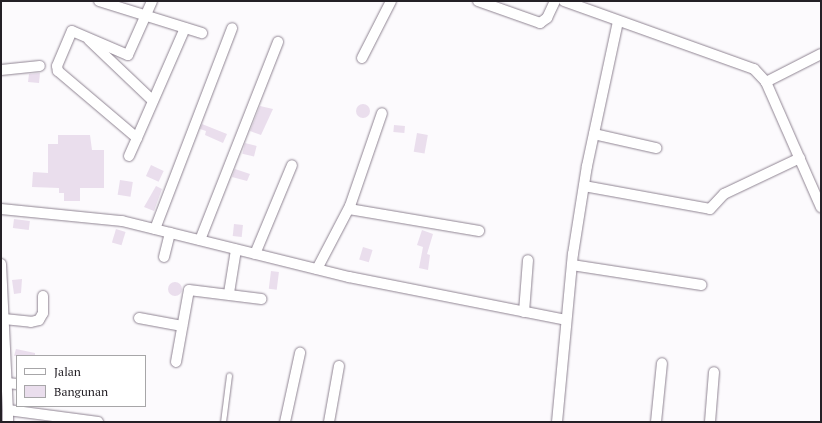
<!DOCTYPE html>
<html>
<head>
<meta charset="utf-8">
<style>
  body { margin:0 }
  #map { position:relative; width:822px; height:423px; overflow:hidden; background:#fcfafd; font-family:"PT Serif",serif }
  div>[style] { position:absolute }
  [style*='--x'] { left:calc(var(--x)*1px); top:calc(var(--y)*1px); width:calc(var(--w)*1px); rotate:calc(var(--a)*1deg) }
  .building>* { inset:0; background:#eadeed; transform-origin:0 0 }
  .round { border-radius:50% }
  .roads { filter:drop-shadow(0 0 1px #8f8492) drop-shadow(0 0 1px #8f8492) }
  .lane>* { height:5px; margin:-2.5px; padding:0 2.5px; transform-origin:2.5px; border-radius:2.5px; background:#fff }
  .street>* { height:10px; margin:-5px; padding:0 5px; transform-origin:5px; border-radius:5px; background:#fff }
  span { translate:-50% -50%; white-space:nowrap; text-align:center; line-height:1.15; -webkit-text-stroke:4px #fff; paint-order:stroke }
  .frame { position:absolute; inset:0; border:2px solid #242026; pointer-events:none }
  .legend { position:absolute; left:16px; top:355px; width:130px; height:52px; box-sizing:border-box; background:#fff; border:1px solid #a7a6a8; margin:0; padding:5px 7px; list-style:none; font-size:12px; color:#242026 }
  .legend li { display:flex; align-items:center; gap:8px; height:20px }
  .legend b { width:20px; border:1px solid #a7a6a8 }
</style>
</head>
<body>
<div id="map">
  <div class="building">
    <i style="clip-path:polygon(40px 73px,39px 83px,28px 82px,29px 74px)"></i>
    <i class="round" style="left:356px;top:104px;width:14px;height:14px"></i>
    <i style="clip-path:polygon(260px 106px,273px 109px,261px 135px,250px 131px)"></i>
    <i style="clip-path:polygon(202px 124px,227px 134px,223px 143px,205px 135px,206px 131px,200px 129px)"></i>
    <i style="left:394px;top:125px;width:11px;height:7px;rotate:5deg"></i>
    <i style="left:417px;top:133px;width:11px;height:19px;rotate:10deg"></i>
    <i style="clip-path:polygon(58px 135px,90px 135px,92px 150px,104px 150px,104px 188px,80px 188px,80px 201px,64px 201px,64px 193px,59px 193px,59px 188px,32px 187px,33px 172px,48px 173px,48px 144px,58px 144px)"></i>
    <i style="left:245px;top:143px;width:12px;height:11px;rotate:14deg"></i>
    <i style="left:151px;top:165px;width:14px;height:12px;rotate:25deg"></i>
    <i style="clip-path:polygon(235px 169px,250px 174px,247px 181px,232px 177px)"></i>
    <i style="left:120px;top:180px;width:13px;height:15px;rotate:9deg"></i>
    <i style="clip-path:polygon(156px 186px,162px 189px,154px 211px,144px 207px)"></i>
    <i style="left:14px;top:219px;width:16px;height:9px;rotate:7deg"></i>
    <i style="left:234px;top:224px;width:9px;height:12px;rotate:6deg"></i>
    <i style="left:116px;top:229px;width:10px;height:14px;rotate:17deg"></i>
    <i style="clip-path:polygon(422px 230px,433px 234px,427px 254px,430px 255px,428px 270px,419px 268px,423px 247px,417px 245px)"></i>
    <i style="left:363px;top:247px;width:10px;height:13px;rotate:17deg"></i>
    <i style="left:271px;top:271px;width:8px;height:18px;rotate:7deg"></i>
    <i style="clip-path:polygon(22px 279px,21px 293px,14px 294px,12px 280px)"></i>
    <i class="round" style="left:168px;top:282px;width:14px;height:14px"></i>
    <i style="clip-path:polygon(16px 349px,35px 353px,35px 356px,14px 356px)"></i>
  </div>
  <div class="roads">
    <div class="lane">
      <i style="--x:223;--y:422;--w:47;--a:-82.7"></i>
    </div>
    <div class="street">
      <i style="--x:99;--y:1;--w:108;--a:17.3"></i>
      <i style="--x:478;--y:1;--w:66;--a:19.5"></i>
      <i style="--x:540;--y:23;--w:9;--a:-36"></i>
      <i style="--x:547;--y:18;--w:19;--a:-65"></i>
      <i style="--x:564;--y:1;--w:202;--a:19.7"></i>
      <i style="--x:754;--y:69;--w:18;--a:47"></i>
      <i style="--x:89;--y:40;--w:88;--a:43.6"></i>
      <i style="--x:821;--y:54;--w:62;--a:153"></i>
      <i style="--x:766;--y:82;--w:137;--a:66.3"></i>
      <i style="--x:362;--y:58;--w:64;--a:-63"></i>
      <i style="--x:1;--y:70;--w:39;--a:-6"></i>
      <i style="--x:594;--y:134;--w:64;--a:12.7"></i>
      <i style="--x:137;--y:138;--w:120;--a:-66.4"></i>
      <i style="--x:129;--y:156;--w:20;--a:-66"></i>
      <i style="--x:137;--y:138;--w:104;--a:-139.7"></i>
      <i style="--x:58;--y:71;--w:5;--a:-101"></i>
      <i style="--x:57;--y:66;--w:38;--a:-67"></i>
      <i style="--x:72;--y:31;--w:61;--a:23.2"></i>
      <i style="--x:128;--y:55;--w:59;--a:-66"></i>
      <i style="--x:584;--y:186;--w:128;--a:10.3"></i>
      <i style="--x:710;--y:209;--w:21;--a:-47"></i>
      <i style="--x:724;--y:194;--w:84;--a:-25.3"></i>
      <i style="--x:1;--y:209;--w:122;--a:5.7"></i>
      <i style="--x:122;--y:221;--w:234;--a:13.9"></i>
      <i style="--x:349;--y:277;--w:221;--a:11.2"></i>
      <i style="--x:349;--y:209;--w:132;--a:9.6"></i>
      <i style="--x:155;--y:229;--w:215;--a:-69"></i>
      <i style="--x:200;--y:240;--w:213;--a:-68.5"></i>
      <i style="--x:255;--y:254;--w:96;--a:-67.4"></i>
      <i style="--x:164;--y:257;--w:25;--a:-76"></i>
      <i style="--x:1;--y:264;--w:146;--a:87.3"></i>
      <i style="--x:572;--y:265;--w:131;--a:8.8"></i>
      <i style="--x:317;--y:269;--w:71;--a:-62.4"></i>
      <i style="--x:350;--y:206;--w:98;--a:-71"></i>
      <i style="--x:229;--y:293;--w:44;--a:-80.8"></i>
      <i style="--x:524;--y:312;--w:52;--a:-85.6"></i>
      <i style="--x:139;--y:318;--w:44;--a:10.5"></i>
      <i style="--x:4;--y:319;--w:27;--a:6"></i>
      <i style="--x:31;--y:322;--w:8;--a:-14"></i>
      <i style="--x:39;--y:320;--w:8;--a:-60"></i>
      <i style="--x:43;--y:313;--w:17;--a:-90"></i>
      <i style="--x:176;--y:362;--w:73;--a:-79.8"></i>
      <i style="--x:189;--y:290;--w:73;--a:7.1"></i>
      <i style="--x:7;--y:383;--w:10;--a:6"></i>
      <i style="--x:8;--y:422;--w:12;--a:-90"></i>
      <i style="--x:8;--y:410;--w:91;--a:7.6"></i>
      <i style="--x:285;--y:422;--w:71;--a:-77.7"></i>
      <i style="--x:329;--y:422;--w:57;--a:-79.9"></i>
      <i style="--x:557;--y:422;--w:169;--a:-84.6"></i>
      <i style="--x:573;--y:254;--w:89;--a:-81"></i>
      <i style="--x:587;--y:166;--w:147;--a:-77.9"></i>
      <i style="--x:656;--y:422;--w:59;--a:-84.2"></i>
      <i style="--x:710;--y:422;--w:50;--a:-85.4"></i>
    </div>
  </div>
  <div class="frame"></div>
  <ul class="legend">
  <li><b style="height:5px;background:#fff"></b>Jalan</li>
  <li><b style="height:11px;background:#eadeed"></b>Bangunan</li>
  </ul>
</div>
</body>
</html>
